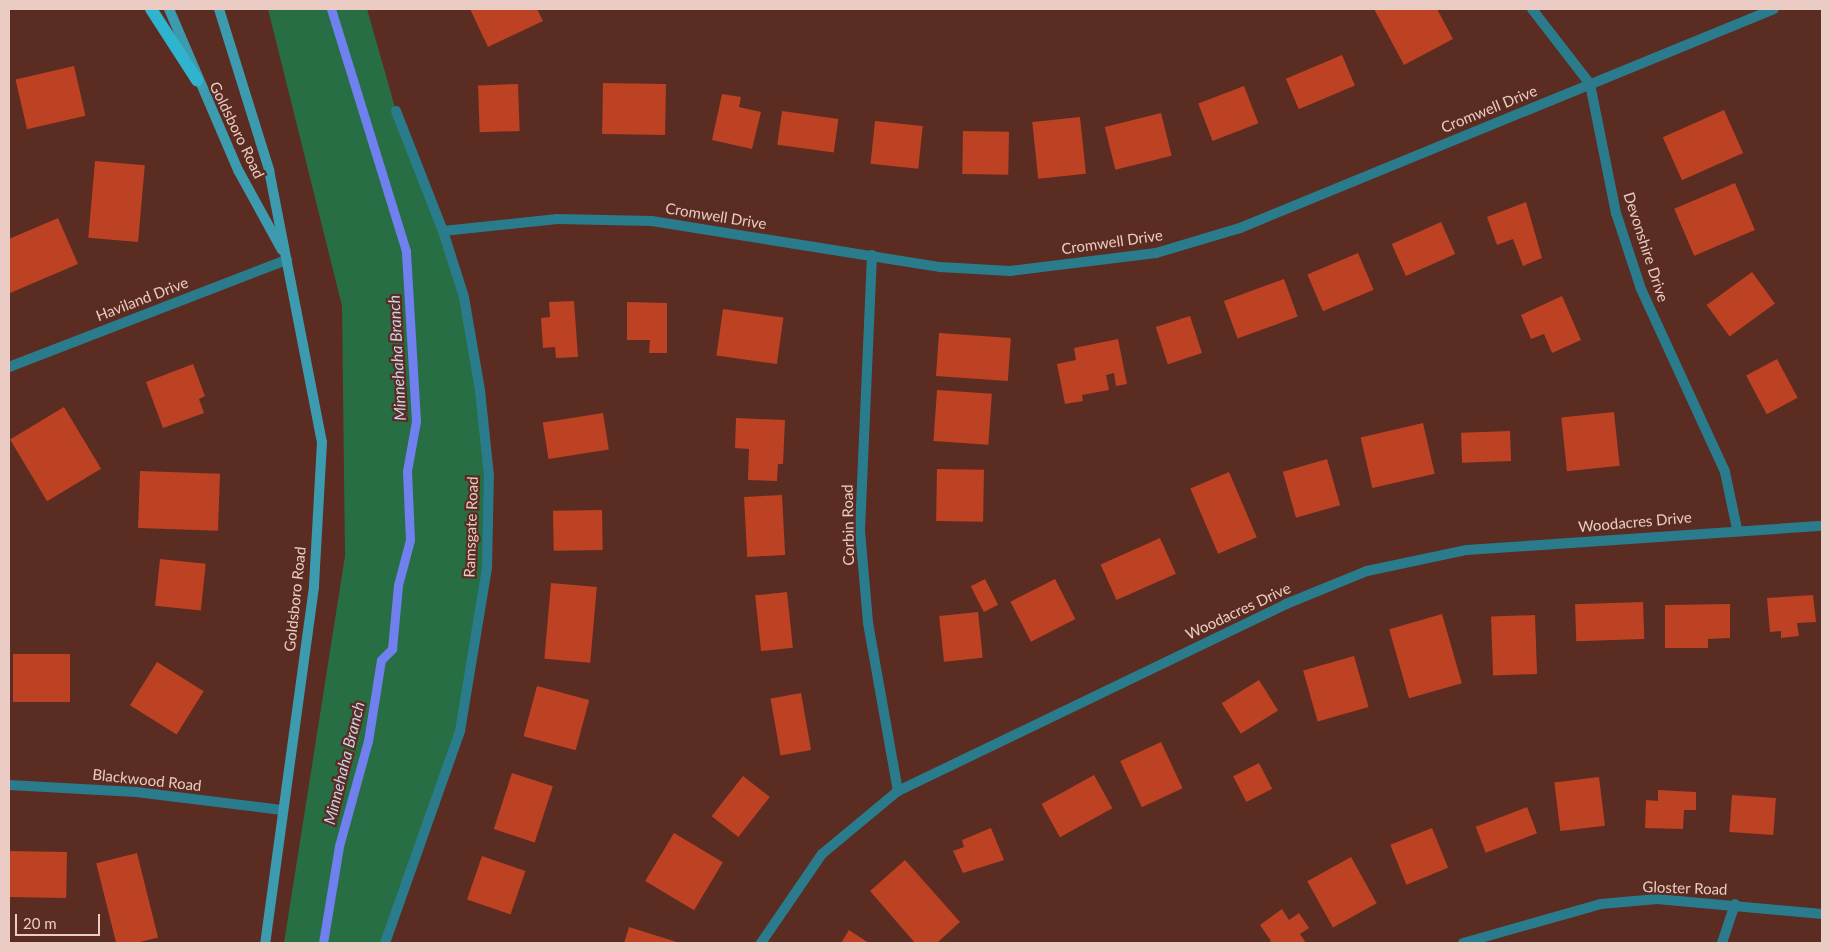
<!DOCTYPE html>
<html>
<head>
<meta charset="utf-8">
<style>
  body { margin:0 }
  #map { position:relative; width:1831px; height:952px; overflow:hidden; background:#5b2c21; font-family:Lato,sans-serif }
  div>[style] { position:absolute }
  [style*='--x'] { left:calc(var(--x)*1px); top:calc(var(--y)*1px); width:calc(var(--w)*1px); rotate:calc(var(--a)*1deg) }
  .green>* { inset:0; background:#276e45 }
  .stream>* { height:9px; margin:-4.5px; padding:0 4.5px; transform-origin:4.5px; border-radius:4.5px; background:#7080ef }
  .building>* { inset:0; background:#bd4123; transform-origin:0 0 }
  .minor>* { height:10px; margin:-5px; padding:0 5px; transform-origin:5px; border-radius:5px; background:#2a7c8d }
  .secondary>* { height:10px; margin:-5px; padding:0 5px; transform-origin:5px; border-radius:5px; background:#3d9baf }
  .primary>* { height:12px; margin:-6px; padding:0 6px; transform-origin:6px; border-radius:6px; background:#2fb4cf }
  span { translate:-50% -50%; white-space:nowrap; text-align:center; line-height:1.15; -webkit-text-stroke:4.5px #5b2c21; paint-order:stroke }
  .street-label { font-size:15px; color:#eaccc4 }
  .water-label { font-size:16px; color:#cbd2ed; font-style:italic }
  .frame { position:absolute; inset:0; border:10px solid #eaccc4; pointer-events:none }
  .scale { position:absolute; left:15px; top:914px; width:85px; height:22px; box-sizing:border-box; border:2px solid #eaccc4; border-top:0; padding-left:6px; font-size:15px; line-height:18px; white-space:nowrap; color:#eaccc4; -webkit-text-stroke:4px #5b2c21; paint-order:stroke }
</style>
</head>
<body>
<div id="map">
  <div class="green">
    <i style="clip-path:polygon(268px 9px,367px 9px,396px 111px,464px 297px,489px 476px,487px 568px,460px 731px,385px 943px,284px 943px,345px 556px,342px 306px)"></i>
  </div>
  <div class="stream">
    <i style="--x:323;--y:943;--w:98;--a:-80.6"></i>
    <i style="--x:339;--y:846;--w:109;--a:-74.6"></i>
    <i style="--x:368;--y:741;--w:82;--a:-80.9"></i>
    <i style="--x:381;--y:660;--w:16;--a:-45"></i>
    <i style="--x:392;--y:649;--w:64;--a:-84.6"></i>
    <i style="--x:398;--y:585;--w:47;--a:-75.1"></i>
    <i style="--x:410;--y:540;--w:69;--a:-92.5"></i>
    <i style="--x:407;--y:471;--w:51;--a:-79.8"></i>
    <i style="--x:416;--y:421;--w:170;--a:-93.4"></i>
    <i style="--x:406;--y:251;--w:253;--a:-107.2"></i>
  </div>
  <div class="building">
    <i style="clip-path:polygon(470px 9px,537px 9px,543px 21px,488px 47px)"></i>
    <i style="clip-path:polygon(1374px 9px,1437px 9px,1453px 39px,1404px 65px)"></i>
    <i style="left:1342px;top:55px;width:33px;height:61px;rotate:67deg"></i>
    <i style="left:74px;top:66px;width:51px;height:60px;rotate:77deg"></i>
    <i style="left:603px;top:83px;width:63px;height:51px;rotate:1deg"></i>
    <i style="left:518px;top:84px;width:47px;height:40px;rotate:88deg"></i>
    <i style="left:1244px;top:86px;width:40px;height:49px;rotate:69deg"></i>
    <i style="clip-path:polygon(722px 94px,741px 97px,739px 107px,761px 112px,752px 149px,712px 140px)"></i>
    <i style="left:1724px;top:110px;width:47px;height:67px;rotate:66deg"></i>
    <i style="left:782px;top:111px;width:57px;height:34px;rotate:8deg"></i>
    <i style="left:1161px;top:113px;width:44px;height:58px;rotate:76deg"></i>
    <i style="left:1080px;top:117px;width:57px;height:48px;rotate:84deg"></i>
    <i style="left:875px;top:121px;width:48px;height:43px;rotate:6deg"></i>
    <i style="left:963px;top:131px;width:46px;height:43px;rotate:1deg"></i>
    <i style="left:95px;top:161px;width:50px;height:77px;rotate:5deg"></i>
    <i style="left:1735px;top:183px;width:51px;height:66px;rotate:67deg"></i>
    <i style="clip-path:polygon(1526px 202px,1542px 258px,1523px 266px,1513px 239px,1497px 245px,1487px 217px)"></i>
    <i style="clip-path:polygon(58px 218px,78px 264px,10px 293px,9px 239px)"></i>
    <i style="left:1441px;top:222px;width:35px;height:54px;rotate:66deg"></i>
    <i style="left:1358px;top:253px;width:40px;height:55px;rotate:67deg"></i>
    <i style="left:1752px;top:272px;width:39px;height:56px;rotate:54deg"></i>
    <i style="left:1284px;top:279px;width:40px;height:64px;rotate:70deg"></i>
    <i style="clip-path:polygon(1562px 296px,1581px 340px,1552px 353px,1544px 334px,1531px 339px,1521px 315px)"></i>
    <i style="clip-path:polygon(574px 301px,578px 357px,556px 358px,555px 347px,543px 348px,541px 318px,550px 317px,549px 302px)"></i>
    <i style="clip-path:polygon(627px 302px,667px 303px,667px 353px,649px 353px,650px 340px,627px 340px)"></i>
    <i style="left:723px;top:309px;width:61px;height:47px;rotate:8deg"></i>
    <i style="left:1190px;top:316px;width:39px;height:36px;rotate:72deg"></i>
    <i style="left:939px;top:333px;width:72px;height:43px;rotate:4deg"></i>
    <i style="clip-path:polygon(1118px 339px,1127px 384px,1116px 386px,1114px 373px,1106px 375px,1109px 390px,1082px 395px,1083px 401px,1065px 404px,1057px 364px,1076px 360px,1074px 348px)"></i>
    <i style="left:1777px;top:359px;width:44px;height:35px;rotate:62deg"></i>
    <i style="clip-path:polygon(193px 364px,205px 396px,199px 399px,204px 413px,163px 428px,146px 382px)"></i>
    <i style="left:937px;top:390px;width:55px;height:51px;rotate:4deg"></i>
    <i style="left:64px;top:407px;width:72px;height:63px;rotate:59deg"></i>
    <i style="left:1614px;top:412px;width:54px;height:53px;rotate:84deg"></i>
    <i style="left:603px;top:413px;width:37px;height:61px;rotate:81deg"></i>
    <i style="clip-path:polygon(736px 418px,785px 420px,783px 464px,778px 464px,777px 481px,748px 480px,749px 449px,735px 448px)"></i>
    <i style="left:1423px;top:423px;width:52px;height:64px;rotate:77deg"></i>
    <i style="left:1510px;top:431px;width:30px;height:49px;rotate:88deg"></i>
    <i style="left:1327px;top:459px;width:48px;height:46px;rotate:74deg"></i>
    <i style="left:937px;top:469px;width:47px;height:52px;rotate:1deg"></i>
    <i style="left:140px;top:471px;width:80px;height:57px;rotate:2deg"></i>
    <i style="left:1229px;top:472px;width:71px;height:42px;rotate:67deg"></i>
    <i style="left:782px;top:495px;width:60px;height:38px;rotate:87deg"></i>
    <i style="left:602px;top:510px;width:40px;height:49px;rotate:89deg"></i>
    <i style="left:1160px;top:538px;width:39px;height:65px;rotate:66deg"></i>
    <i style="left:160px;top:559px;width:46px;height:47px;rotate:6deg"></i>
    <i style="left:985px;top:579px;width:29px;height:16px;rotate:63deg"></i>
    <i style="left:1055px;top:579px;width:45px;height:50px;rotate:63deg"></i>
    <i style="left:551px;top:583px;width:46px;height:76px;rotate:5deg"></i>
    <i style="left:787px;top:592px;width:56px;height:32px;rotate:84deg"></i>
    <i style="clip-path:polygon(1813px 595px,1816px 622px,1797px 623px,1799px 636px,1781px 638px,1781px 631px,1770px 632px,1767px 598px)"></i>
    <i style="left:1643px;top:602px;width:37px;height:68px;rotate:88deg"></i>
    <i style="clip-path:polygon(1730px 604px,1730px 638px,1708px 639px,1708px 648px,1665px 648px,1665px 605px)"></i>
    <i style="left:978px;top:612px;width:46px;height:39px;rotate:84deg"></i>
    <i style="left:1442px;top:614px;width:72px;height:55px;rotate:74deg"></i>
    <i style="left:1535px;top:615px;width:59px;height:44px;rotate:88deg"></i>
    <i style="left:13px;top:654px;width:57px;height:48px"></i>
    <i style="left:1354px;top:656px;width:53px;height:53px;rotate:74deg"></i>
    <i style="left:157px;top:662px;width:55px;height:51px;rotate:32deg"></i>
    <i style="left:1259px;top:680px;width:36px;height:44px;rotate:58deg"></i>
    <i style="left:537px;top:686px;width:54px;height:52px;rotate:15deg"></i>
    <i style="left:801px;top:693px;width:58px;height:31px;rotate:80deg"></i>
    <i style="left:1161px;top:742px;width:51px;height:45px;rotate:65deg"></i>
    <i style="left:1259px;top:763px;width:29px;height:29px;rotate:63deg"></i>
    <i style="left:512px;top:773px;width:43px;height:59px;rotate:18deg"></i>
    <i style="left:1094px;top:775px;width:38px;height:60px;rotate:61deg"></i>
    <i style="left:743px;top:776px;width:34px;height:51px;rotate:38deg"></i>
    <i style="left:1599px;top:777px;width:49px;height:45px;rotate:83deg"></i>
    <i style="clip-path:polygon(1658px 790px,1696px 792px,1696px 810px,1684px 810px,1683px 829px,1645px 828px,1646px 800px,1658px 801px)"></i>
    <i style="left:1732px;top:795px;width:44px;height:37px;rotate:4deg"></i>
    <i style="left:1527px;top:807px;width:28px;height:55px;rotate:69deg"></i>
    <i style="clip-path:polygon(991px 828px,1004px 860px,963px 873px,953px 851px,964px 847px,962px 840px)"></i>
    <i style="left:1432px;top:828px;width:43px;height:45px;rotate:68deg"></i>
    <i style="left:674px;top:833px;width:57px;height:56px;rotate:31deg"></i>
    <i style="left:10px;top:851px;width:57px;height:46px;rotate:1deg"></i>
    <i style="left:137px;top:853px;width:87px;height:42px;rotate:76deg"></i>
    <i style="left:482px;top:856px;width:46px;height:46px;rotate:19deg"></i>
    <i style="left:1351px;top:857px;width:53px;height:50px;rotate:61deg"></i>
    <i style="clip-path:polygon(905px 860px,960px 922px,937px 943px,915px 943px,870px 891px)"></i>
    <i style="clip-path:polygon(1282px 909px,1289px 920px,1299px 913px,1309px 928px,1300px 934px,1306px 943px,1268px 943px,1271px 941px,1260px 925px)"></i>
    <i style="clip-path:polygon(629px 927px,680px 943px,624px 943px)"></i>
    <i style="clip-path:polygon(849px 930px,869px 943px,841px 943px)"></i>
  </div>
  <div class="minor">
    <i style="--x:1532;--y:9;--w:95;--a:52.3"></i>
    <i style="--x:1590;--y:84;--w:132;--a:78.6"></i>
    <i style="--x:1616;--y:213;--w:80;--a:71.8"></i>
    <i style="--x:1641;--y:289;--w:201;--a:65.3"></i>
    <i style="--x:1725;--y:472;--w:58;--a:78.1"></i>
    <i style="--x:443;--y:231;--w:115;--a:-6"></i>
    <i style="--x:557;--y:219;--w:95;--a:1.2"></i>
    <i style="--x:652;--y:221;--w:292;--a:9.1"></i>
    <i style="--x:940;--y:267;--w:70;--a:3.3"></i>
    <i style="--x:1010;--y:271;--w:147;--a:-7"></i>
    <i style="--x:1156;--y:253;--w:88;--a:-16.6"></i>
    <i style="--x:1240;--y:228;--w:577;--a:-22.3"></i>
    <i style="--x:872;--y:255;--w:276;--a:92.5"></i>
    <i style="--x:860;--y:531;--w:92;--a:85"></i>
    <i style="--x:868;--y:623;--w:171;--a:79.9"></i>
    <i style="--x:9;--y:367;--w:298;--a:-21.1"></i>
    <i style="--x:9;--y:785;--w:127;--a:3.2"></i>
    <i style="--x:136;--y:792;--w:147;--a:7"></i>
    <i style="--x:385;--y:943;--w:225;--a:-70.5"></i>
    <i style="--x:460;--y:731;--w:165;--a:-80.6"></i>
    <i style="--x:487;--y:568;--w:92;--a:-88.8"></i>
    <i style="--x:489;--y:476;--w:86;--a:-96"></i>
    <i style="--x:480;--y:390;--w:94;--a:-99.8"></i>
    <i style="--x:464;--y:297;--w:69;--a:-107.7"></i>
    <i style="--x:443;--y:231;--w:129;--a:-111.4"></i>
    <i style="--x:761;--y:943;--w:108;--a:-55.6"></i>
    <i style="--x:822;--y:854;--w:99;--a:-39.7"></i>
    <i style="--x:898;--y:791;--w:431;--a:-25.7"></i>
    <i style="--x:1286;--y:604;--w:87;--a:-22.2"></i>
    <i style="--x:1367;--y:571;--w:102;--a:-11.9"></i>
    <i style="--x:1467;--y:550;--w:356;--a:-3.9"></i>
    <i style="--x:1463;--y:943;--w:143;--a:-15.8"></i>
    <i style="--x:1601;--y:904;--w:56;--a:-5.1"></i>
    <i style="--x:1657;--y:899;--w:166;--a:5.2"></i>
    <i style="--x:1722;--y:943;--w:41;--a:-71.6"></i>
  </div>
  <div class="secondary">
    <i style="--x:169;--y:9;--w:175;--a:66.8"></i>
    <i style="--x:238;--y:170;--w:91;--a:61.2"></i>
    <i style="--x:219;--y:9;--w:169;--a:72.7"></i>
    <i style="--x:269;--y:170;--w:277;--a:79"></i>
    <i style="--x:322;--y:442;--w:145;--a:93.2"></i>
    <i style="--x:314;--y:587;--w:359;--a:97.8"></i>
  </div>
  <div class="primary">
    <i style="--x:151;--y:9;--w:85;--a:57.1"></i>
  </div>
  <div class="street-label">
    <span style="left:1489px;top:109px;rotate:-22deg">Cromwell Drive</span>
    <span style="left:237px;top:130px;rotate:64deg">Goldsboro Road</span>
    <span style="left:716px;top:216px;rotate:9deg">Cromwell Drive</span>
    <span style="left:1112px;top:242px;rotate:-8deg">Cromwell Drive</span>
    <span style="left:1646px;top:247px;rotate:72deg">Devonshire Drive</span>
    <span style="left:142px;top:299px;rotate:-21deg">Haviland Drive</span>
    <span style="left:1635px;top:522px;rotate:-5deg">Woodacres Drive</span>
    <span style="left:848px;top:525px;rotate:-91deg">Corbin Road</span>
    <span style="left:471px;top:527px;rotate:-88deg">Ramsgate Road</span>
    <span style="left:295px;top:599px;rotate:-84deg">Goldsboro Road</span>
    <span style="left:1238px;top:611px;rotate:-25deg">Woodacres Drive</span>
    <span style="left:147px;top:780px;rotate:6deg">Blackwood Road</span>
    <span style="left:1685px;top:888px;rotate:2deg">Gloster Road</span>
  </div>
  <div class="water-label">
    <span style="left:397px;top:358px;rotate:-93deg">Minnehaha Branch</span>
    <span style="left:344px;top:763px;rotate:-76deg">Minnehaha Branch</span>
  </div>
  <div class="frame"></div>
  <div class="scale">20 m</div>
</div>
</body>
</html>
